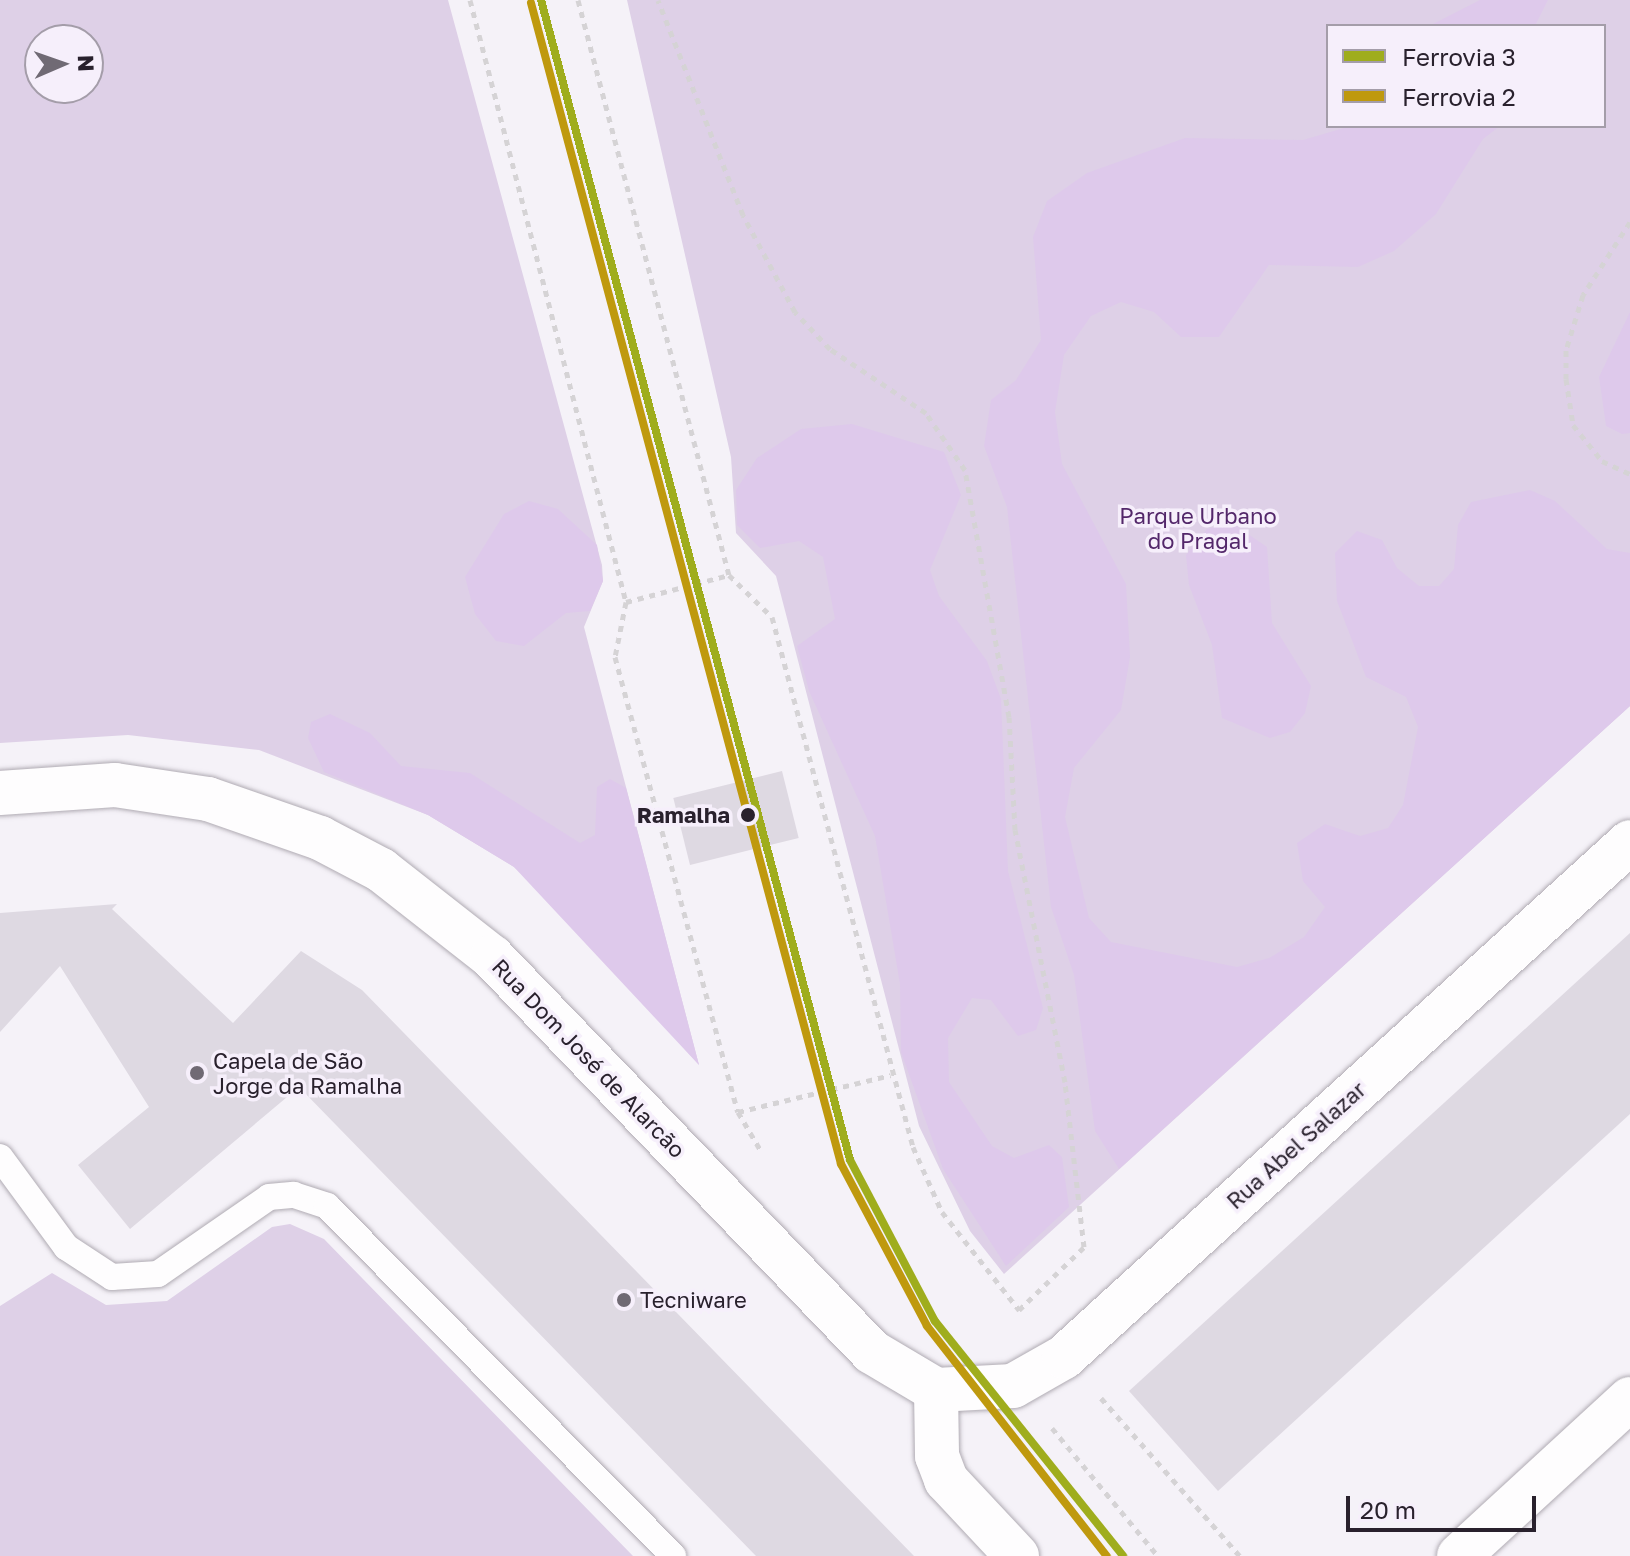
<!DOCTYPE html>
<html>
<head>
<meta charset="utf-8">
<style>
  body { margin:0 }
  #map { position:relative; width:1630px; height:1556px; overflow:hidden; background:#f5f2f8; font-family:"Golos Text",sans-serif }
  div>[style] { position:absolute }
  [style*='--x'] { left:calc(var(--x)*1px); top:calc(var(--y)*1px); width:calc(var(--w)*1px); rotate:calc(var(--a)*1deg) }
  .green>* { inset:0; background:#ded0e7 }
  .forest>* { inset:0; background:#dec9eb }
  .building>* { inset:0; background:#ded9e2; transform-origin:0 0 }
  .path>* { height:5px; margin-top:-2.5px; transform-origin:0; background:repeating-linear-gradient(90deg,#d5d3d5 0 6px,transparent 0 12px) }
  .roads { filter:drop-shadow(0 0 2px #b0abb3) drop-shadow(0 0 2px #b0abb3) }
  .service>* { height:26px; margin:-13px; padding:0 13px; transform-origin:13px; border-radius:13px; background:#fefdfe }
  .minor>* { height:44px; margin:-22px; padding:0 22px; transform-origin:22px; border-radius:22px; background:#fefdfe }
  .rail-1>* { height:8px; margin:-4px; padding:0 4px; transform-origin:4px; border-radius:4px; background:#9fad1d }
  .rail-2>* { height:8px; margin:-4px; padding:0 4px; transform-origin:4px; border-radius:4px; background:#bf990e }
  .dots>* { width:22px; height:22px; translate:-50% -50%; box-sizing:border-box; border:4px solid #f6effb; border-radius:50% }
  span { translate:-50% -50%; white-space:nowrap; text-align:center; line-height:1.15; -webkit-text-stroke:7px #f6effb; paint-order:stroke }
  .park-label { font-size:22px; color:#53276a }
  .stop-label { font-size:22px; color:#29212d; font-weight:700 }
  .right { translate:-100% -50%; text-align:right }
  .street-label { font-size:22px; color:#29212d }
  .poi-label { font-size:22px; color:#29212d }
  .left { translate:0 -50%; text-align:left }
  .legend { position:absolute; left:1326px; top:24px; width:280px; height:104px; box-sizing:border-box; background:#f6effb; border:2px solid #a49da9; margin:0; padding:10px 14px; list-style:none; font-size:24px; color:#29212d }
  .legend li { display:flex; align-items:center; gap:16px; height:40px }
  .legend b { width:40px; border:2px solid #a49da9 }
  .north { position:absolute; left:24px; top:24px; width:80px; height:80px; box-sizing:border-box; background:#f6effb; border:2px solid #a49da9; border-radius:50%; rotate:88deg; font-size:22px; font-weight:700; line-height:32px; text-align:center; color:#29212d }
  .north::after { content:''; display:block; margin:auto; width:28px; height:36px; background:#706a74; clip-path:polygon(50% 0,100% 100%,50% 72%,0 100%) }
  .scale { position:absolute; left:1346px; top:1496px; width:190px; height:36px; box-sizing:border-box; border:4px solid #29212d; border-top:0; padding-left:10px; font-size:24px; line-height:28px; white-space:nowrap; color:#29212d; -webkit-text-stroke:6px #f6effb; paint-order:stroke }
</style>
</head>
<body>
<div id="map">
  <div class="green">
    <i style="clip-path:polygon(evenodd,0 0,448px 0,602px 565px,603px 581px,584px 627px,699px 1065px,556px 905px,514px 867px,428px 815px,259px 750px,128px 735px,0 743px,0 0,40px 40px,88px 40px,88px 88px,40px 88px,40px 40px)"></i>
    <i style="clip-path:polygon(evenodd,627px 0,1630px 0,1630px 706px,1004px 1274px,970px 1231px,919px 1126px,776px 576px,736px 533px,731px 457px,627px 0,1328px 26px,1604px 26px,1604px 126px,1328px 126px,1328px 26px)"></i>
    <i style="clip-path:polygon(290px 1224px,324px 1239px,633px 1556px,0 1556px,0 1306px,52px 1273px,106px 1305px,167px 1301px,272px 1227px)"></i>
  </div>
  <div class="forest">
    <i style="clip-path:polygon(1480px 0,1548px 0,1535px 26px,1429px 26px)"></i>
    <i style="clip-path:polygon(1351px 126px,1500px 126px,1483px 139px,1436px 214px,1394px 251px,1358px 267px,1269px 265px,1219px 337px,1181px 337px,1154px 312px,1121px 302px,1091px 316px,1064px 355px,1055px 412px,1062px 464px,1126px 584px,1130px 657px,1121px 710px,1074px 768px,1065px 817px,1089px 918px,1111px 942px,1237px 967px,1269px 958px,1304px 937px,1325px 907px,1303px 881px,1297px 843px,1325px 824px,1360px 836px,1388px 828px,1403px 805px,1418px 727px,1406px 697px,1366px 677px,1337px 601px,1335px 553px,1357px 531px,1382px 540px,1397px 568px,1419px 586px,1439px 586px,1454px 569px,1458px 525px,1471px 502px,1530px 490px,1555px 501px,1607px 549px,1630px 553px,1630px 706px,1119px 1169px,1095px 1131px,1074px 975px,1051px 907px,1007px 507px,984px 446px,991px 400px,1016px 380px,1041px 340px,1033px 237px,1047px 201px,1087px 173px,1185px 138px,1303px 140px)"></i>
    <i style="clip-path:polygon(1630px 312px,1630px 433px,1622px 434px,1606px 426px,1599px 377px)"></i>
    <i style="clip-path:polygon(852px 424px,944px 452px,961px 495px,930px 570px,939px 596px,987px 661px,1001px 699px,1008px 871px,1043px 1008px,1036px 1030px,1018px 1036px,991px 1000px,972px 998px,948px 1038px,949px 1082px,992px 1146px,1014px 1158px,1049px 1145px,1062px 1157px,1069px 1207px,1006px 1266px,943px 1169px,901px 1052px,900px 984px,875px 836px,809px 691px,797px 646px,835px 619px,823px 557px,799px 541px,760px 548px,737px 525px,736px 490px,757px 458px,801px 429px)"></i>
    <i style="clip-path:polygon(529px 501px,558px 509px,597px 545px,603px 581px,590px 611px,566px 613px,524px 646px,496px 641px,475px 614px,465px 577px,504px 514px)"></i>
    <i style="clip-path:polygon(1232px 523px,1267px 547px,1272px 623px,1311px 686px,1305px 713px,1290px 732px,1270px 738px,1222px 718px,1212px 645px,1189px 585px,1186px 555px,1207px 529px)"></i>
    <i style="clip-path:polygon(330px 714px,370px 733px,401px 766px,470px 773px,580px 843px,595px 835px,597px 787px,610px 779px,626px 788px,699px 1065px,514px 867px,428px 815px,324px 772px,308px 738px,311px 722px)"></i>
  </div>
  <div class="building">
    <i style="left:782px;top:771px;width:69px;height:112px;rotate:76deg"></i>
    <i style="clip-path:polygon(117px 904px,112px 909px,233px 1023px,301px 951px,362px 990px,914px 1556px,756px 1556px,299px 1087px,130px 1229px,78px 1165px,149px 1107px,60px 966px,0 1032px,0 913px)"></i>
    <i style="clip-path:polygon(1630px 933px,1630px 1114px,1218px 1491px,1129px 1391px)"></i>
  </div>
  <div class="path">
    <i style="--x:470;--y:0;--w:622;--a:75.47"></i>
    <i style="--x:626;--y:602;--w:56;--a:101.3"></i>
    <i style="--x:615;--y:657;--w:471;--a:74.9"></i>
    <i style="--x:738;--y:1112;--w:45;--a:59.5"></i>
    <i style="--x:578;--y:0;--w:594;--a:75.29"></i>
    <i style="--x:729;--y:575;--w:60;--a:44.3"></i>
    <i style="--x:772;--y:617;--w:548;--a:75.1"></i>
    <i style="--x:913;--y:1147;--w:71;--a:66"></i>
    <i style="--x:942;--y:1212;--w:125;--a:51.8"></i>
    <i style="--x:1019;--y:1310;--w:91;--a:-44.1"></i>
    <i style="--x:1084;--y:1247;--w:166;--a:-96.6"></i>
    <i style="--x:1065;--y:1082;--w:257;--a:-101.2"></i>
    <i style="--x:1015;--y:830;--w:113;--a:-93"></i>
    <i style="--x:1009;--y:717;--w:251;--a:-100.1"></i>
    <i style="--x:965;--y:470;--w:69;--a:-124.4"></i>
    <i style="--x:926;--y:413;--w:115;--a:-146.3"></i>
    <i style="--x:830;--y:349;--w:51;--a:-133.4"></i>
    <i style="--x:795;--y:312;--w:110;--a:-118.2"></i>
    <i style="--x:743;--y:215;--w:231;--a:-111.6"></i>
    <i style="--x:1630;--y:222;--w:87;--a:122.8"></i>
    <i style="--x:1583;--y:295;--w:58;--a:107.2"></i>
    <i style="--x:1566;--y:350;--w:29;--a:90"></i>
    <i style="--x:1566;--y:379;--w:47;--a:81.3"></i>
    <i style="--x:1573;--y:425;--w:46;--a:51.1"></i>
    <i style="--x:1602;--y:461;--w:31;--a:25"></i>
    <i style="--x:626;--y:602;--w:106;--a:-14.7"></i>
    <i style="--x:738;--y:1112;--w:157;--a:-13.6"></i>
    <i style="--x:1101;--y:1398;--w:210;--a:48.7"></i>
    <i style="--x:1052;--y:1428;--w:166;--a:50.4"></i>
  </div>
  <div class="roads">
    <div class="service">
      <i style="--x:0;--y:1157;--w:112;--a:53.7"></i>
      <i style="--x:66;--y:1247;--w:55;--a:33.1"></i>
      <i style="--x:112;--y:1277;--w:46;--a:-3.7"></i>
      <i style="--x:158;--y:1274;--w:135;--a:-34.7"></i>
      <i style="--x:269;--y:1197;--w:25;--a:-5"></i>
      <i style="--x:294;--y:1195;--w:35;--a:18"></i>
      <i style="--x:327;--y:1206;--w:492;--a:45.3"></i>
    </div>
    <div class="minor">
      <i style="--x:0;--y:793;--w:115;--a:-4"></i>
      <i style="--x:115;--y:785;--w:94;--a:8.6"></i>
      <i style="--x:208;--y:799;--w:119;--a:19.2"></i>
      <i style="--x:320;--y:838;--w:69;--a:27.7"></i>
      <i style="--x:381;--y:870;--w:141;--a:38.1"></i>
      <i style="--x:492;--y:957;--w:548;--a:46.11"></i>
      <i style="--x:872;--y:1352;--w:74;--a:30.7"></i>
      <i style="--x:936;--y:1390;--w:77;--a:-3"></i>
      <i style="--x:1013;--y:1386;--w:59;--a:-29.6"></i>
      <i style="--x:1064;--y:1357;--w:765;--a:-42.3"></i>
      <i style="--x:936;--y:1390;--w:66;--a:89.1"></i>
      <i style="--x:937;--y:1456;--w:26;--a:69"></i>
      <i style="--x:946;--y:1480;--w:104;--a:46.9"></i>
      <i style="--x:1459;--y:1556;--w:232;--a:-42.6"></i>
    </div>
  </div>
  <div class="rail-1">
    <i style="--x:541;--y:0;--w:1200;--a:75.08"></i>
    <i style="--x:850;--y:1160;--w:182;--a:62.2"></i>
    <i style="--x:935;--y:1321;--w:301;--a:51.3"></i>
  </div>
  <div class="rail-2">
    <i style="--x:531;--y:3;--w:1202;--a:75.05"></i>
    <i style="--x:841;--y:1164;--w:183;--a:62"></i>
    <i style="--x:927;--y:1326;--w:292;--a:52"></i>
  </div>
  <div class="dots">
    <i style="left:748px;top:815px;background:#29212d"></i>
    <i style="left:197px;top:1073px;background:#706a74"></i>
    <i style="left:624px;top:1300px;background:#706a74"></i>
  </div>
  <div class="park-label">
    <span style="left:1198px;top:528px">Parque Urbano<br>do Pragal</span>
  </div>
  <div class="stop-label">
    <span class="right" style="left:730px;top:815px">Ramalha</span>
  </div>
  <div class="street-label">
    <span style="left:589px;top:1058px;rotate:46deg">Rua Dom José de Alarcão</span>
    <span style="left:1296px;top:1145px;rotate:-42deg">Rua Abel Salazar</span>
  </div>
  <div class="poi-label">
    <span class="left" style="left:213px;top:1073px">Capela de São<br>Jorge da Ramalha</span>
    <span class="left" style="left:640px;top:1300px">Tecniware</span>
  </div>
  <ul class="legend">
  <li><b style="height:10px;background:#9fad1d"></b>Ferrovia 3</li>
  <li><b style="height:10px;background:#bf990e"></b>Ferrovia 2</li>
  </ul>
  <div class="north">N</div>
  <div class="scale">20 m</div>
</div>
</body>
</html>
